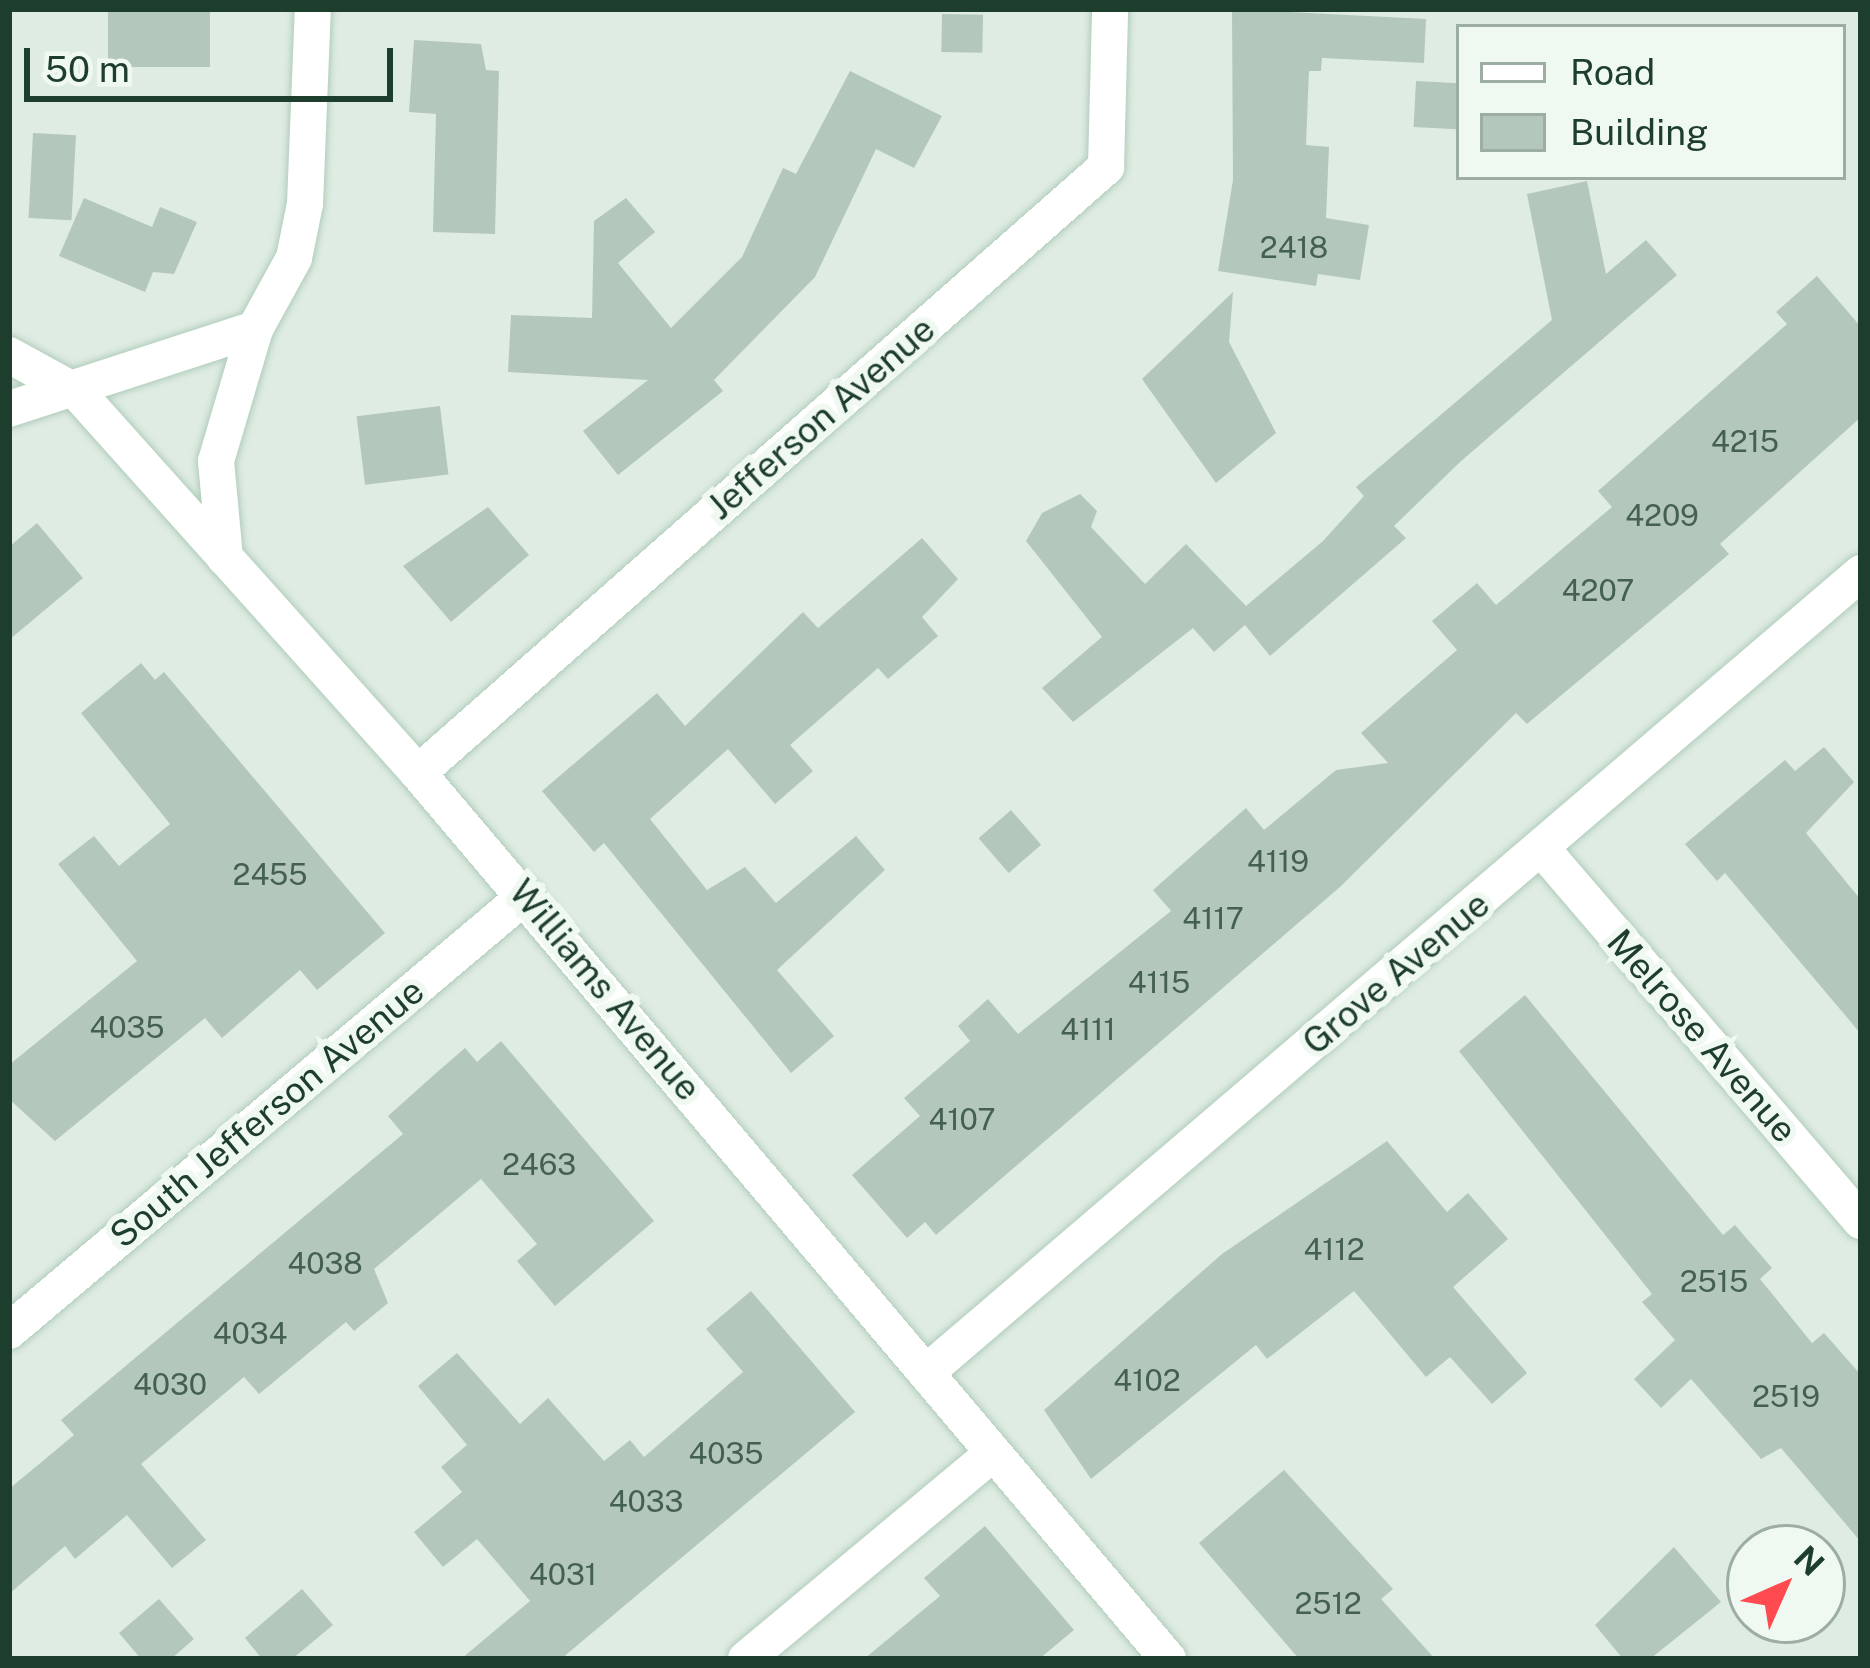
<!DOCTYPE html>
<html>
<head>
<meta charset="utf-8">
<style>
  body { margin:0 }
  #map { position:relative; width:1870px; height:1668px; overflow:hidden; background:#dfece3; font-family:"Public Sans",sans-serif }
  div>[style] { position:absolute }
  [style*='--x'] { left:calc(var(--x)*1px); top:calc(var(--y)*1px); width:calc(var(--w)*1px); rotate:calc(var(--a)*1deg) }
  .building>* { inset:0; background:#b4c7bb; transform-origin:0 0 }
  .roads { filter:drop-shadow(0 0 3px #b1cdbb) drop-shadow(0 0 3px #b1cdbb) }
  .street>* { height:36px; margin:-18px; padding:0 18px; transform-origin:18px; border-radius:18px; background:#fff }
  .secondary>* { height:36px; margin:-18px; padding:0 18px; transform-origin:18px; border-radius:18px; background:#fff }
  span { translate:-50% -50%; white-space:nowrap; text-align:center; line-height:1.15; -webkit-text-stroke:12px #f0f8f2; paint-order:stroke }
  .number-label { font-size:30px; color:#446050 }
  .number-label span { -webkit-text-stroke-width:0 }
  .street-label { font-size:36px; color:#1e3e2d }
  .frame { position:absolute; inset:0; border:12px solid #1e3e2d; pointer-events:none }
  .legend { position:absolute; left:1456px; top:24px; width:390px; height:156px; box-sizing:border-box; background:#f0f8f2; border:3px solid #9caea3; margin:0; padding:15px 21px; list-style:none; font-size:36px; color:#1e3e2d }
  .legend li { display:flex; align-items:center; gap:24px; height:60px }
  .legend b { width:60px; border:3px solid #9caea3 }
  .north { position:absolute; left:1726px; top:1524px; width:120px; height:120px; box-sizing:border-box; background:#f0f8f2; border:3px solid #9caea3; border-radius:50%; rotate:45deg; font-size:33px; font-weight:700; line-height:48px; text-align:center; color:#1e3e2d }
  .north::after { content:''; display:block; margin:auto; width:42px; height:54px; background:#ff4b50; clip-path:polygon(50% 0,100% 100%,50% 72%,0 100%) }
  .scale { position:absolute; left:24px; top:48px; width:369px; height:54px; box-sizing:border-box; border:6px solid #1e3e2d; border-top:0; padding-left:15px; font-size:36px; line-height:42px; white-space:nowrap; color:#1e3e2d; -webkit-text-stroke:9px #f0f8f2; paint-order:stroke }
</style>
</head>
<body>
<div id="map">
  <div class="building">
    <i style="left:108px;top:9px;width:102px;height:58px"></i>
    <i style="clip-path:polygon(1232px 9px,1426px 19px,1424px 63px,1322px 58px,1321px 71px,1309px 71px,1306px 145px,1329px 147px,1326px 218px,1369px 225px,1360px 280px,1318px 274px,1316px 286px,1218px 271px,1233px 180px)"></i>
    <i style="left:942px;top:14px;width:41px;height:38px;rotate:1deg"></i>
    <i style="clip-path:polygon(414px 40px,481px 44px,486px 70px,499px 71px,495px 234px,433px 232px,436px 114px,409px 112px)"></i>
    <i style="clip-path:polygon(850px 71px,942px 116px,914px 168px,876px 149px,815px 277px,714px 380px,723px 391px,618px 475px,583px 431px,648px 380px,508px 372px,511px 315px,592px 318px,594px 221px,626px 198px,655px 232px,618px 263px,671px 328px,742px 257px,783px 168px,796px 174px)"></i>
    <i style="left:1416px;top:81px;width:43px;height:46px;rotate:3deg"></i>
    <i style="left:33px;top:133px;width:43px;height:85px;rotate:3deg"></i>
    <i style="clip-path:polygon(1587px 181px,1606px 274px,1646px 240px,1677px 275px,1460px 462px,1394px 526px,1406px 538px,1270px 656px,1245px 625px,1214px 652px,1193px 628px,1073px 722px,1042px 688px,1102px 637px,1026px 541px,1042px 513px,1080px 494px,1097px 511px,1091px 527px,1145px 584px,1186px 544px,1246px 606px,1323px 541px,1364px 496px,1356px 487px,1552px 320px,1527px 194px)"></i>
    <i style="clip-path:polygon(84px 198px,152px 227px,160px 207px,197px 222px,174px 274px,153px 272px,145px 292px,59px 256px)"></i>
    <i style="clip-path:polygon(1817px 276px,1861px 327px,1861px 417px,1720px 544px,1729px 554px,1688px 589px,1527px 724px,1516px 713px,1340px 887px,936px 1235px,925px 1222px,907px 1238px,852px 1175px,920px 1116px,904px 1098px,970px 1041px,958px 1026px,988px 999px,1018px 1034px,1171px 911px,1153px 890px,1246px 808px,1264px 830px,1336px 770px,1388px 763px,1361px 733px,1457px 650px,1432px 621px,1477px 583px,1496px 605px,1612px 507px,1598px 491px,1787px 324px,1776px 312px)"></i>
    <i style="clip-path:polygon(1233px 292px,1229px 342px,1276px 433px,1216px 483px,1142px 379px)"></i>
    <i style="left:440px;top:406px;width:69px;height:84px;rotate:83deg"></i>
    <i style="clip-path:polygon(488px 507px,529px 555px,451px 622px,403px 566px)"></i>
    <i style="clip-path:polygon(37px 523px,83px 578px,9px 640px,9px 547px)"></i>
    <i style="clip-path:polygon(922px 538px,958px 579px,922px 617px,938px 636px,888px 679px,878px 668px,790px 745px,813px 771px,775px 804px,728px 749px,650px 819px,707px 890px,745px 867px,776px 903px,856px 836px,885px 870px,777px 970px,834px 1036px,791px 1073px,604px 843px,594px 852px,542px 791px,657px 693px,685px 726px,803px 612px,818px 628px)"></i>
    <i style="clip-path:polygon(141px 663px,155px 680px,164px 672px,385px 933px,317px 990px,300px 970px,222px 1038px,205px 1018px,55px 1141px,9px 1099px,9px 1065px,137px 961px,58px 864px,94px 836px,119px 866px,170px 824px,81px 713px)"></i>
    <i style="clip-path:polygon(1824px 747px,1854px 782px,1806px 833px,1861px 900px,1861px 1034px,1725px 873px,1717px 881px,1685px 844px,1785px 760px,1795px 771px)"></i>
    <i style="left:1011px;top:810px;width:46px;height:43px;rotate:49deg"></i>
    <i style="clip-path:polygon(1525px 995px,1723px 1235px,1735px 1225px,1772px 1268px,1760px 1279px,1812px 1343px,1824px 1333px,1861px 1375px,1861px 1542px,1781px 1448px,1761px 1459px,1691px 1379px,1661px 1408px,1634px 1379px,1675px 1340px,1642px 1302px,1652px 1294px,1459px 1051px)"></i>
    <i style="clip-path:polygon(501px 1041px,654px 1221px,555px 1306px,517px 1261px,537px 1244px,481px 1179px,374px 1269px,388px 1303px,354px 1331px,346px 1322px,259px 1394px,244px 1377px,141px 1464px,206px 1540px,172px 1568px,127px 1515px,75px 1559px,65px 1546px,9px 1594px,9px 1489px,74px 1435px,61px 1420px,403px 1134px,388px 1116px,435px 1074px,465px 1048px,477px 1062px)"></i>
    <i style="clip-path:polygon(1387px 1141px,1447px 1212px,1468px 1193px,1508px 1239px,1453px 1287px,1527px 1373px,1492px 1404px,1450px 1357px,1426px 1377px,1354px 1291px,1267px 1359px,1256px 1345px,1091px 1479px,1044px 1410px,1222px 1254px)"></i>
    <i style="clip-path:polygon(751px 1291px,855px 1412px,561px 1659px,461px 1659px,530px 1601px,477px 1539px,443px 1567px,414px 1532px,462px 1492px,441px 1467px,467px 1445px,418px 1386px,457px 1353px,520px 1424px,548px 1398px,604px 1461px,630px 1440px,644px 1457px,743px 1372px,706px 1329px)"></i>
    <i style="clip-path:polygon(1284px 1470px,1393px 1589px,1381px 1599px,1435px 1659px,1299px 1659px,1199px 1543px)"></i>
    <i style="clip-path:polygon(985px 1526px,1074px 1630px,1039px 1659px,864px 1659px,940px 1596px,924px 1578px)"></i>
    <i style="clip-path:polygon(1674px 1547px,1721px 1602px,1650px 1659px,1623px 1659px,1595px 1625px)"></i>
    <i style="clip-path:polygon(302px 1589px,333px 1625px,292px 1659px,262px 1659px,245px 1638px)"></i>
    <i style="clip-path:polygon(159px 1599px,194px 1639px,171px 1659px,141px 1659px,119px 1633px)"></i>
  </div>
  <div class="roads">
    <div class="street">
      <i style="--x:9;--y:409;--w:259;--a:-18"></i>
      <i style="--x:255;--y:329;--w:81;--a:-61.2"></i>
      <i style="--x:294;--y:258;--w:55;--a:-78.5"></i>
      <i style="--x:305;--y:204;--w:195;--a:-87.7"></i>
      <i style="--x:418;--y:773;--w:917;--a:-41.37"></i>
      <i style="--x:1106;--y:167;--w:158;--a:-88.5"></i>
      <i style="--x:1543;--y:850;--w:489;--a:49.4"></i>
      <i style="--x:9;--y:1331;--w:675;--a:-40.13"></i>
      <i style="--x:928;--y:1371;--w:1228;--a:-40.54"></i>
      <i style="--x:746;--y:1659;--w:320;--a:-39.8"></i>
    </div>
    <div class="secondary">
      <i style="--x:9;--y:355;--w:79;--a:28.8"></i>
      <i style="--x:78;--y:393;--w:510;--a:48.18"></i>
      <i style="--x:418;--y:773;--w:1161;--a:49.75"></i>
      <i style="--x:225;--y:558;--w:97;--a:-95.3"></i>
      <i style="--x:216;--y:461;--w:138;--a:-73.5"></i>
    </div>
  </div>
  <div class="number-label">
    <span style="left:1294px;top:247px">2418</span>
    <span style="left:1745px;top:441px">4215</span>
    <span style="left:1662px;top:515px">4209</span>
    <span style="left:1598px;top:590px">4207</span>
    <span style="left:1278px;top:861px">4119</span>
    <span style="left:270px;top:874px">2455</span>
    <span style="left:1213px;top:918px">4117</span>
    <span style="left:1159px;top:982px">4115</span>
    <span style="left:127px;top:1027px">4035</span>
    <span style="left:1088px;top:1029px">4111</span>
    <span style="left:962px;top:1119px">4107</span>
    <span style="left:539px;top:1164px">2463</span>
    <span style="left:1334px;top:1249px">4112</span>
    <span style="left:325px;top:1263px">4038</span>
    <span style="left:1714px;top:1281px">2515</span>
    <span style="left:250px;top:1333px">4034</span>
    <span style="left:1147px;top:1380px">4102</span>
    <span style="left:170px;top:1384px">4030</span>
    <span style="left:1786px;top:1396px">2519</span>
    <span style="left:726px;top:1453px">4035</span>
    <span style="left:646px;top:1501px">4033</span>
    <span style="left:563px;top:1574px">4031</span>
    <span style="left:1328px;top:1603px">2512</span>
  </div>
  <div class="street-label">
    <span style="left:821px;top:418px;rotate:-41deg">Jefferson Avenue</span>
    <span style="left:1396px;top:973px;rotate:-40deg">Grove Avenue</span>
    <span style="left:605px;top:990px;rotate:50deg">Williams Avenue</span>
    <span style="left:1702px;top:1036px;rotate:49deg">Melrose Avenue</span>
    <span style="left:267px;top:1113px;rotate:-40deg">South Jefferson Avenue</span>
  </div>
  <div class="frame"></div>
  <ul class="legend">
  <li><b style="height:15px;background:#fff"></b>Road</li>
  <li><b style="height:33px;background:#b4c7bb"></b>Building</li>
  </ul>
  <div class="north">N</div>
  <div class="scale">50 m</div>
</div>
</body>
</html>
